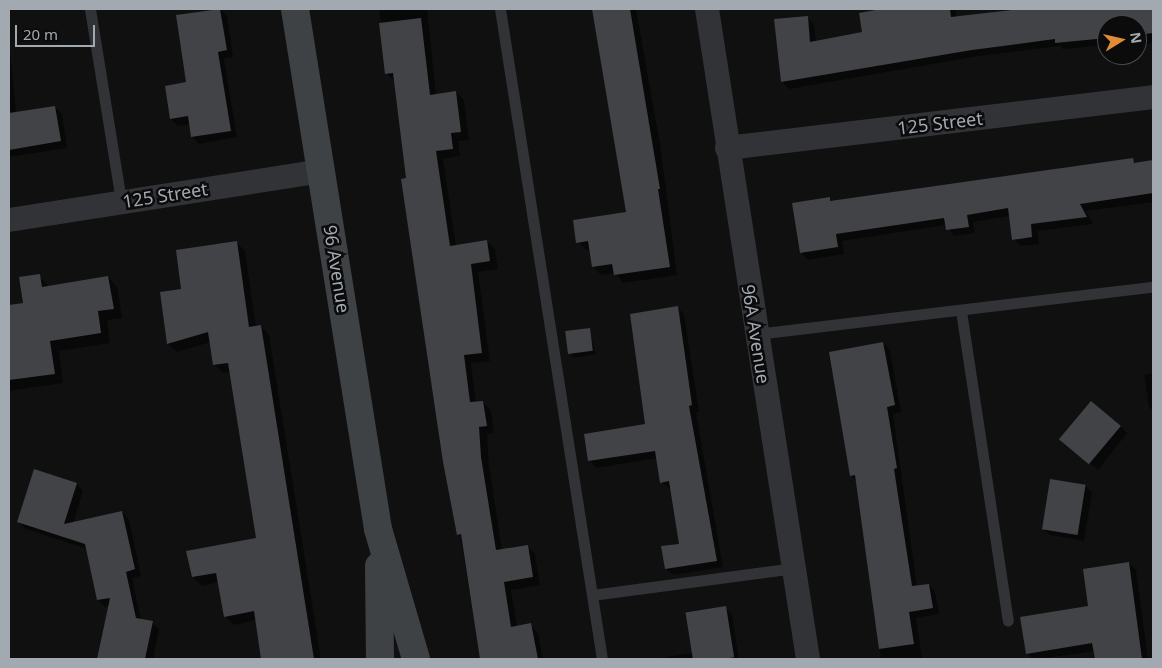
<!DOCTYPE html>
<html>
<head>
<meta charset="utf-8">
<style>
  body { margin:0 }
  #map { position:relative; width:1162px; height:668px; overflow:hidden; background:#101011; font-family:"Noto Sans",sans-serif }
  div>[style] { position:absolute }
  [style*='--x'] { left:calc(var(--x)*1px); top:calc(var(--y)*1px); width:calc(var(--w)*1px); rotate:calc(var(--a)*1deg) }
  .shadow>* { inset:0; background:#0007 }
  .building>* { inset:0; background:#414347; transform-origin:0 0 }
  .service>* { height:11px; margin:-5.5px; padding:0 5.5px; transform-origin:5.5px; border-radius:5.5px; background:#313336 }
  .minor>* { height:24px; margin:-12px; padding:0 12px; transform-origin:12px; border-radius:12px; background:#313336 }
  .secondary>* { height:28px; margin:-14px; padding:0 14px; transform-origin:14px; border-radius:14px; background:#3f4245 }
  span { translate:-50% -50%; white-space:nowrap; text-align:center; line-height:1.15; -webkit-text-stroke:5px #0b0b0c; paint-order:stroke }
  .street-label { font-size:18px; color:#a2a9b1 }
  .frame { position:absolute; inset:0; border:10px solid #a2a9b1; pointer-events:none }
  .north { position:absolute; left:1097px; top:15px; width:50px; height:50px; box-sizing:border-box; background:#0b0b0c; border:1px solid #474a4e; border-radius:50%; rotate:81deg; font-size:14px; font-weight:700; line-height:20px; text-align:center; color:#a2a9b1 }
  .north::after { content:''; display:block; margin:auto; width:18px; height:22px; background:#e18b38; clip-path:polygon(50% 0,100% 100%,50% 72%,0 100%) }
  .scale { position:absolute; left:15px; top:25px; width:80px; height:22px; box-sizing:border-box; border:2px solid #a2a9b1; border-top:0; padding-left:6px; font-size:15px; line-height:18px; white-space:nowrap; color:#a2a9b1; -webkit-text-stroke:4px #0b0b0c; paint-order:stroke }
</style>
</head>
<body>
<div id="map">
  <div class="shadow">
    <i style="clip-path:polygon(220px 9px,227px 16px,233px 57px,224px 59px,237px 137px,199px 144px,192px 137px,190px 124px,178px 126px,171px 119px,188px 83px,177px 16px)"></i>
    <i style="clip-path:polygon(379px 9px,427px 9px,436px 95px,456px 92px,464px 100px,469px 140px,458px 141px,460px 156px,443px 159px,456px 246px,487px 241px,495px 249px,498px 269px,478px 272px,490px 361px,471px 363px,476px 403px,483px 402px,491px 410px,494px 433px,487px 434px,489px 466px,502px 550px,527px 546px,535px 554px,540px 585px,511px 590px,517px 627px,530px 625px,538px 633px,543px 659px,481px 659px,436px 391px,432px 388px,402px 180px,408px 179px,395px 82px,387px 74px)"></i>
    <i style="clip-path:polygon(593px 9px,636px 9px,660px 144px,677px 275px,623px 283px,615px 273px,601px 275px,593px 267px,590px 250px,586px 250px,578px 242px,627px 213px)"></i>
    <i style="clip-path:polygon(891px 9px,955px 9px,957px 18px,1012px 9px,1153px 9px,1153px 43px,1137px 45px,1137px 25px,1107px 25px,1107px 45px,1063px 49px,1060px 46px,979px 56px,789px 89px,782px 82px,807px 17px,814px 24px,816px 42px,864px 33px,875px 11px)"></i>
    <i style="clip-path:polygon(9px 38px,16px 113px,55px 107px,62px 114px,67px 148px,9px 157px)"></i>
    <i style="clip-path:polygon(1132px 160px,1137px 164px,1153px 161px,1153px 202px,1086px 211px,1093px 224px,1037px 231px,1039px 244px,1021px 246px,1014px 239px,1010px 216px,973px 222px,975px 233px,954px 236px,946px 225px,842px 241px,844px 254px,808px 260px,802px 253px,829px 198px,832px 201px)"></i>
    <i style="clip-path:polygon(236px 242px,245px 251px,256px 327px,261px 326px,269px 335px,321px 659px,262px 659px,256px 620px,234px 625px,225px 616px,219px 582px,202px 586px,193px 577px,257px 539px,230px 372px,223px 373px,215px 365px,211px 342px,177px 352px,168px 344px,183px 290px)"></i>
    <i style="clip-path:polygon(39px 276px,49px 287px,108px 277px,117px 287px,122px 318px,107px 320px,110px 343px,59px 351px,63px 383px,9px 391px,9px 306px,24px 304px)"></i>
    <i style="clip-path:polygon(677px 307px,684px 314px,699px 412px,696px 412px,723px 567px,673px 575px,666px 569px,680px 545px,671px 489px,661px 482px,658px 458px,596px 468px,590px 461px,646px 425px)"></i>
    <i style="clip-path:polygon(589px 330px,596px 354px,573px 358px,566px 333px)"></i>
    <i style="clip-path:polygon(883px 343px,890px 350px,901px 412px,893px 414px,917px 587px,929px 585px,935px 592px,939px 614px,916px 618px,922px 659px,881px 659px,858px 482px,851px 475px)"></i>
    <i style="clip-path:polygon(1153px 373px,1153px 411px,1149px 407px,1144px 375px)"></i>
    <i style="clip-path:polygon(1120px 426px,1127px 433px,1098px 470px,1068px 446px)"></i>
    <i style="clip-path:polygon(77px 484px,83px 491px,73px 524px,122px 512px,129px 519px,141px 576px,132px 578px,141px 620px,152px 623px,159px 629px,153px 659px,98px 659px,109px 606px,105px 607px,98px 600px,87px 549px,26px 529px,19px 522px)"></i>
    <i style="clip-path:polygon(1086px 486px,1092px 493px,1084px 541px,1050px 535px,1043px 528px)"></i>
    <i style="clip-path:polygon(1129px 563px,1136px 570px,1148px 659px,1096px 659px,1095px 651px,1040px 659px,1033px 659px,1027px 653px,1090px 607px)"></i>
    <i style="clip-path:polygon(725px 608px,732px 615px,739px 659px,652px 659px,694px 653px)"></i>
  </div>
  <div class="building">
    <i style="clip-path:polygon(220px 9px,227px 50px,218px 52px,231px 131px,191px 137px,188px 116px,170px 119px,165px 86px,186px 82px,176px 15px)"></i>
    <i style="clip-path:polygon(592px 9px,630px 9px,660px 189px,658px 189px,670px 267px,614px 275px,612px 264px,592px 267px,588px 241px,576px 243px,573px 220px,626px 212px)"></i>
    <i style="clip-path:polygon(881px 9px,950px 9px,951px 17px,1020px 9px,1153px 9px,1153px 33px,1137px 35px,1137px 25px,1107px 25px,1107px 38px,1055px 43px,1055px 39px,972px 50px,781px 82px,774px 19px,808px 16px,810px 42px,862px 32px,859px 13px)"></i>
    <i style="clip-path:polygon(421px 18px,430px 95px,456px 91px,461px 132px,451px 133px,453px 149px,436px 151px,450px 246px,487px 240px,490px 261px,471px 264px,482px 353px,464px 355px,470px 402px,483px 401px,487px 426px,479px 427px,481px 457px,496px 550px,528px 545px,533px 577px,504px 582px,511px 627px,531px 623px,538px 659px,480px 659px,461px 534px,457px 535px,443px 462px,401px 179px,406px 178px,393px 73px,385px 74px,379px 23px)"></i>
    <i style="clip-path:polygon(55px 106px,61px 141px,9px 150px,9px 113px)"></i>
    <i style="clip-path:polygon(1133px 158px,1134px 163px,1153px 160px,1153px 193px,1080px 204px,1087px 217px,1031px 224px,1032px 237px,1012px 240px,1008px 208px,967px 215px,969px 227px,946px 230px,944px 218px,836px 234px,838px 247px,800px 253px,792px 203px,830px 197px,830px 201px)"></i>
    <i style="clip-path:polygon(237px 241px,249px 327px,261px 325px,314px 659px,261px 659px,254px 611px,224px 617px,216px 573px,192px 577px,186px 551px,256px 538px,228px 363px,213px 365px,208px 332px,167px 344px,160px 292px,181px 289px,176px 250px)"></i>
    <i style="clip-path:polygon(40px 274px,42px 287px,108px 276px,114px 309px,98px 311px,101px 333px,50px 341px,55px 374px,9px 380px,9px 305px,23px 303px,19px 277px)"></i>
    <i style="clip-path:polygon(678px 306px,692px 405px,689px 406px,717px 561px,665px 569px,661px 546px,679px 544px,669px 481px,660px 483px,655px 451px,588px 461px,584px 434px,645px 424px,630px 314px)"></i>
    <i style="left:590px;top:328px;width:23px;height:25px;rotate:83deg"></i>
    <i style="clip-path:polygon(883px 342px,895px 405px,887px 407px,897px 468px,894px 469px,912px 586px,929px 584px,933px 608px,909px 612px,914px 644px,879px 649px,855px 475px,850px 476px,829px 352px)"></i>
    <i style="left:1091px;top:401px;width:39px;height:50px;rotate:40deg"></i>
    <i style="clip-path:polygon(34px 469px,77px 483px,64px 524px,122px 511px,135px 569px,126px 572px,136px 618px,153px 621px,145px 659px,97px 659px,110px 598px,97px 600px,85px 544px,17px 522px)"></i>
    <i style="left:1050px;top:479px;width:36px;height:51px;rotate:9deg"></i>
    <i style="clip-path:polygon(1129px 562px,1142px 659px,1095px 659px,1092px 643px,1026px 654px,1020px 617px,1088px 606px,1083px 569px)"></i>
    <i style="left:726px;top:606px;width:52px;height:41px;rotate:81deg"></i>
  </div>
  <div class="service">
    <i style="--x:90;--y:9;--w:194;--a:80.8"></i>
    <i style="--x:500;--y:9;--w:658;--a:81.08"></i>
    <i style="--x:961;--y:311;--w:313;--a:81.4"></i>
    <i style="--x:756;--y:334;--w:400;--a:-6.8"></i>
    <i style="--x:592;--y:595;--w:204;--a:-7.6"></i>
  </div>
  <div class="minor">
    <i style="--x:707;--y:9;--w:658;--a:81.17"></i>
    <i style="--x:727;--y:148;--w:429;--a:-6.8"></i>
    <i style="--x:9;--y:220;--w:316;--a:-8.9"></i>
  </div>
  <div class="secondary">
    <i style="--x:295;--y:9;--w:527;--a:80.93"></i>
    <i style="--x:378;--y:529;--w:135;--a:73.7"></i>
    <i style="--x:379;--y:566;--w:93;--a:89.4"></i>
  </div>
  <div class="street-label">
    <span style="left:940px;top:123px;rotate:-7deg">125 Street</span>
    <span style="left:165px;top:195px;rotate:-9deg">125 Street</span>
    <span style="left:337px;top:269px;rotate:81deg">96 Avenue</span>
    <span style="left:756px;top:334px;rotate:81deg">96A Avenue</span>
  </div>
  <div class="frame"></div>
  <div class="north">N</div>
  <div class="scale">20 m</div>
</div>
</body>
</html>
